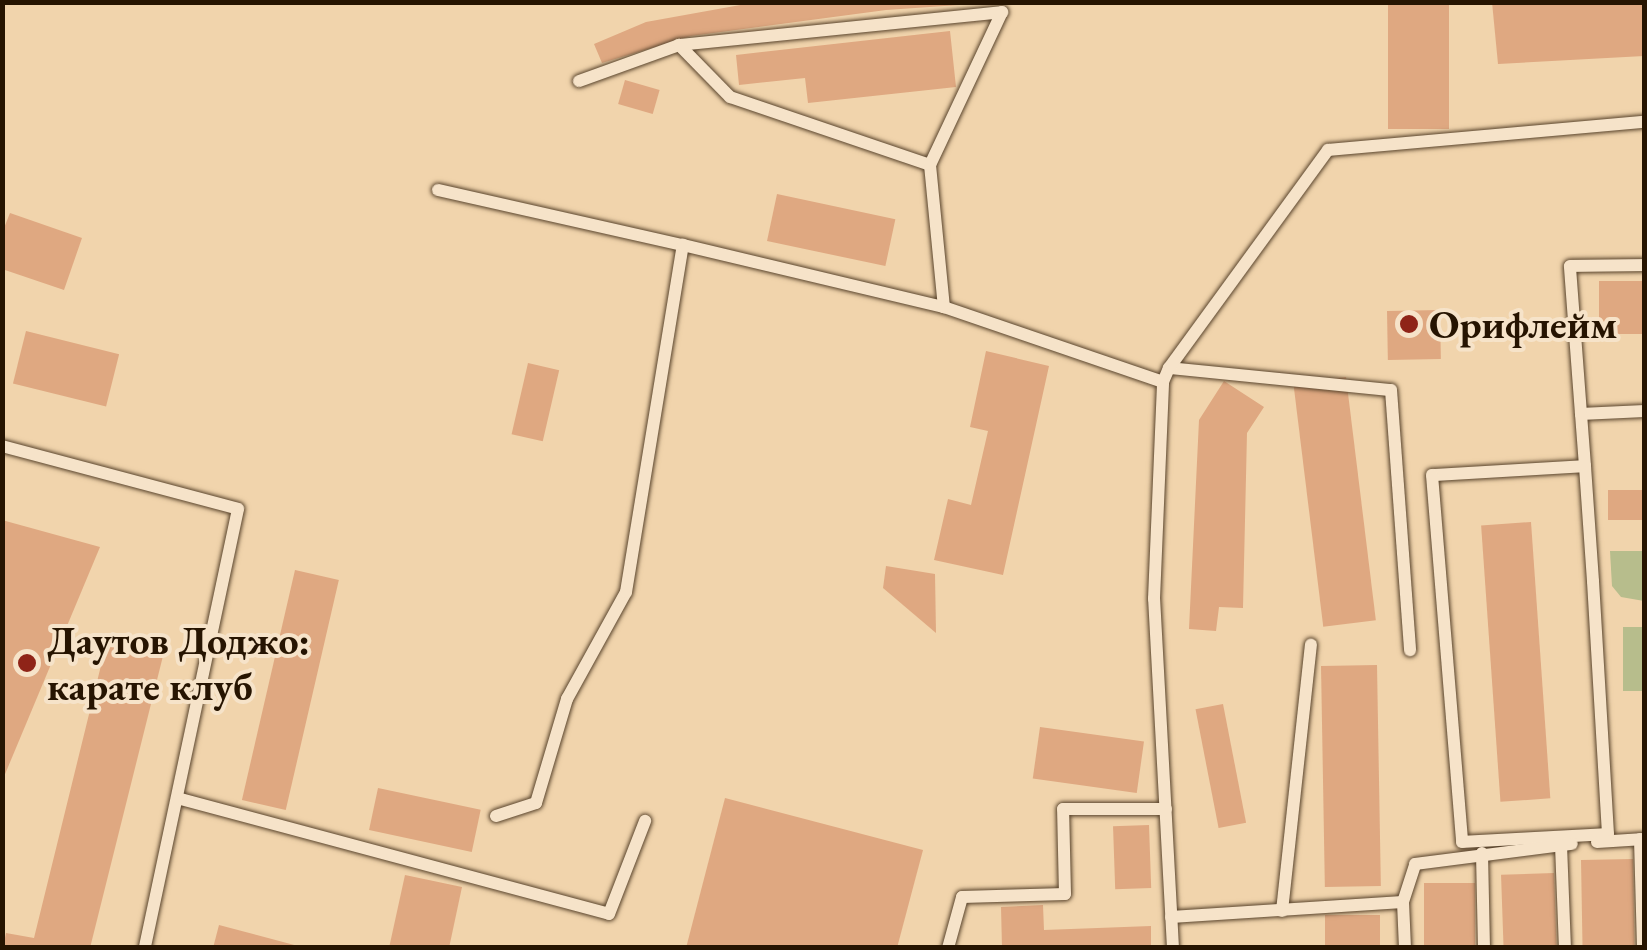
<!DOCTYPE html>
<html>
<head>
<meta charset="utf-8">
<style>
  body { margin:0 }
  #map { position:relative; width:1647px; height:950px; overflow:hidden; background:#f1d4ac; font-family:"EB Garamond",serif }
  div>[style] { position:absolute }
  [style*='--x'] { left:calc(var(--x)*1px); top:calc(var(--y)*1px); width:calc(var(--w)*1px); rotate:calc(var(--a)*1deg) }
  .green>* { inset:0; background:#b7bd8c; transform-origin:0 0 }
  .building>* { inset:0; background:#dfa881; transform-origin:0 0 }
  .roads { filter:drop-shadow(0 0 2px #59442c) drop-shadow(0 0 2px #59442c) }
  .service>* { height:12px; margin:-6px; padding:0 6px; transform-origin:6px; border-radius:6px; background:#f6e3c9 }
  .dots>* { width:28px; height:28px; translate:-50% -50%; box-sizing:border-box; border:5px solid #f6e3c9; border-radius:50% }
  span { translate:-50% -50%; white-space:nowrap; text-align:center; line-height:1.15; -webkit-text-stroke:8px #f6e3c9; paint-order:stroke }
  .poi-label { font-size:40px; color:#261401; font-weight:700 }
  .left { translate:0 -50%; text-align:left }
  .frame { position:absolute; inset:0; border:5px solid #261401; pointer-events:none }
</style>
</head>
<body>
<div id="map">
  <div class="green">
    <i style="clip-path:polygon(1610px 551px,1644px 551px,1644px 601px,1621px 597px,1612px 586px)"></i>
    <i style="left:1623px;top:627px;width:21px;height:64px"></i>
  </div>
  <div class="building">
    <i style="clip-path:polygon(757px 2px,959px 2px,959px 5px,886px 10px,691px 36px,602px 63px,594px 44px,646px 22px)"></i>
    <i style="left:1388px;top:2px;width:61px;height:127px"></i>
    <i style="clip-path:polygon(1492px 2px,1644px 2px,1644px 56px,1498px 64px)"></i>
    <i style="clip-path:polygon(950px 31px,956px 87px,808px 103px,805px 78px,739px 85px,736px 55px)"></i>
    <i style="left:625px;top:80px;width:36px;height:25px;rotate:16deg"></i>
    <i style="left:777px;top:194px;width:121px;height:48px;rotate:12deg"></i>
    <i style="clip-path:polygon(10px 213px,82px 238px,64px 290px,2px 269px,2px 233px)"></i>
    <i style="left:1644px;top:281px;width:53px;height:45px;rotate:90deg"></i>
    <i style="left:1440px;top:310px;width:49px;height:53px;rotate:89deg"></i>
    <i style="left:26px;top:331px;width:96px;height:54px;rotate:14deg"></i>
    <i style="clip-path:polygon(986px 351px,1049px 366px,1003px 575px,934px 560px,948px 499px,971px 505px,988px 431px,970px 427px)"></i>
    <i style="left:528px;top:363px;width:32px;height:73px;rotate:13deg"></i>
    <i style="left:1346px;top:377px;width:245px;height:53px;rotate:83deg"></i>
    <i style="clip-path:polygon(1224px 381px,1264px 407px,1247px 433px,1243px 608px,1219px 607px,1216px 631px,1189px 629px,1199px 420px)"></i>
    <i style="left:1644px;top:490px;width:30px;height:36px;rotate:90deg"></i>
    <i style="clip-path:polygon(2px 520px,100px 547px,3px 779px,2px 779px)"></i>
    <i style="left:1531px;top:522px;width:277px;height:50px;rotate:86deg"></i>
    <i style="clip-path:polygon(886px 566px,935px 574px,936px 633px,883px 588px)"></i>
    <i style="left:295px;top:570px;width:45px;height:236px;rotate:13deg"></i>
    <i style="clip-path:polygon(108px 637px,164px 652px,90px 948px,3px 948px,6px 933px,34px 938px)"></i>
    <i style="left:1377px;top:665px;width:221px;height:56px;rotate:89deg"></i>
    <i style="left:1223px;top:704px;width:121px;height:28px;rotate:79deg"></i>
    <i style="left:1040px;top:727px;width:105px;height:52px;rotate:8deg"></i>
    <i style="left:378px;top:788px;width:105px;height:43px;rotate:12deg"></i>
    <i style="clip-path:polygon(725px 798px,923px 850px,897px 948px,686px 948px)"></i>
    <i style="left:1149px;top:825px;width:63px;height:36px;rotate:88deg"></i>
    <i style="left:1633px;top:859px;width:89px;height:52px;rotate:89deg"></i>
    <i style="left:1554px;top:873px;width:75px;height:53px;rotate:88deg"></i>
    <i style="clip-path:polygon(405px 875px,462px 887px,449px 948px,389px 948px)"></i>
    <i style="left:1424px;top:883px;width:51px;height:65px"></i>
    <i style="clip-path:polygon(1043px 905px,1044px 930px,1151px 926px,1151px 948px,1002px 948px,1001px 907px)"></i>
    <i style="left:1380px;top:915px;width:33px;height:55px;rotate:90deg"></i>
    <i style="clip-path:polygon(219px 925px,298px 946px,298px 948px,213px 948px)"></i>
  </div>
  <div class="roads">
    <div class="service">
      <i style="--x:579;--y:81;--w:106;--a:-19.8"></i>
      <i style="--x:930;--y:165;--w:211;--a:-161.2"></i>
      <i style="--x:730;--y:97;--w:73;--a:-134.4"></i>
      <i style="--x:679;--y:45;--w:325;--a:-5.8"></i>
      <i style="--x:1002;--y:12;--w:169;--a:115.2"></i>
      <i style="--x:930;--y:165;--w:143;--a:84.4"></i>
      <i style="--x:944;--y:307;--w:231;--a:18.9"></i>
      <i style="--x:438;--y:190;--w:251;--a:12.7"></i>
      <i style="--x:1169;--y:368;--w:223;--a:5.7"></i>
      <i style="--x:1391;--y:390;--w:261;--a:85.8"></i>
      <i style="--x:1581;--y:414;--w:63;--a:-2.7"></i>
      <i style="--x:2;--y:446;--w:244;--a:14.9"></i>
      <i style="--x:238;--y:509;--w:449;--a:102"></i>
      <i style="--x:1585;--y:466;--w:153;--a:176.6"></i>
      <i style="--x:1432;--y:475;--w:368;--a:85.3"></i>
      <i style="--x:1462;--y:842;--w:146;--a:-3.1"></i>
      <i style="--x:1608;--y:834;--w:253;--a:-93.4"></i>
      <i style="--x:1593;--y:581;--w:115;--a:-94"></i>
      <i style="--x:1585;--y:466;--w:52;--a:-94.4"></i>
      <i style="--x:1581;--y:414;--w:148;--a:-94.3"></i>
      <i style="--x:1570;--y:266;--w:74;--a:-0.8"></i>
      <i style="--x:177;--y:798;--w:447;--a:15"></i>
      <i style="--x:609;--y:914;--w:100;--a:-68.8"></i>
      <i style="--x:496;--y:816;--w:42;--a:-18"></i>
      <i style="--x:536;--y:803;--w:109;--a:-73.4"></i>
      <i style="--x:567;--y:699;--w:122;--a:-61.1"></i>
      <i style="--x:626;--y:592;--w:352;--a:-80.7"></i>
      <i style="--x:683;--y:245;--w:268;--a:13.4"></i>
      <i style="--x:1640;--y:839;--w:109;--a:88.4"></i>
      <i style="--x:1597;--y:842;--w:47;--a:-3.7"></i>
      <i style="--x:1561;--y:845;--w:103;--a:87.8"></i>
      <i style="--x:1482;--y:853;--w:95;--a:88.8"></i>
      <i style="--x:1403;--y:902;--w:46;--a:87.5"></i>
      <i style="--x:1282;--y:911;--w:268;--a:-83.8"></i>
      <i style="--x:1171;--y:917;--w:232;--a:-3.7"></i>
      <i style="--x:1403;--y:902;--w:40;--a:-72"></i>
      <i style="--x:1415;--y:864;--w:158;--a:-7.3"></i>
      <i style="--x:948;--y:948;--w:53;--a:-74.6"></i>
      <i style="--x:962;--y:897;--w:103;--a:-1.7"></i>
      <i style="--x:1065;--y:894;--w:85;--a:-91.3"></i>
      <i style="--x:1063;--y:809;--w:103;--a:0"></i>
      <i style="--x:1173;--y:948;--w:350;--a:-93.1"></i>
      <i style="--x:1154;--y:599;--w:217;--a:-87.6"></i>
      <i style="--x:1163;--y:382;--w:15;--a:-67"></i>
      <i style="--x:1169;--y:368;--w:270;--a:-53.9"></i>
      <i style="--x:1328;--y:150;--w:317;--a:-5.1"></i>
    </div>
  </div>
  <div class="dots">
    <i style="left:1409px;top:324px;background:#8f2418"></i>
    <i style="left:27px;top:663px;background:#8f2418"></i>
  </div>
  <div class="poi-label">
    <span class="left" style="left:1429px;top:324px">Орифлейм</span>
    <span class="left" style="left:47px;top:663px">Даутов Доджо:<br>карате клуб</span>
  </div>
  <div class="frame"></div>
</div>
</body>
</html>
